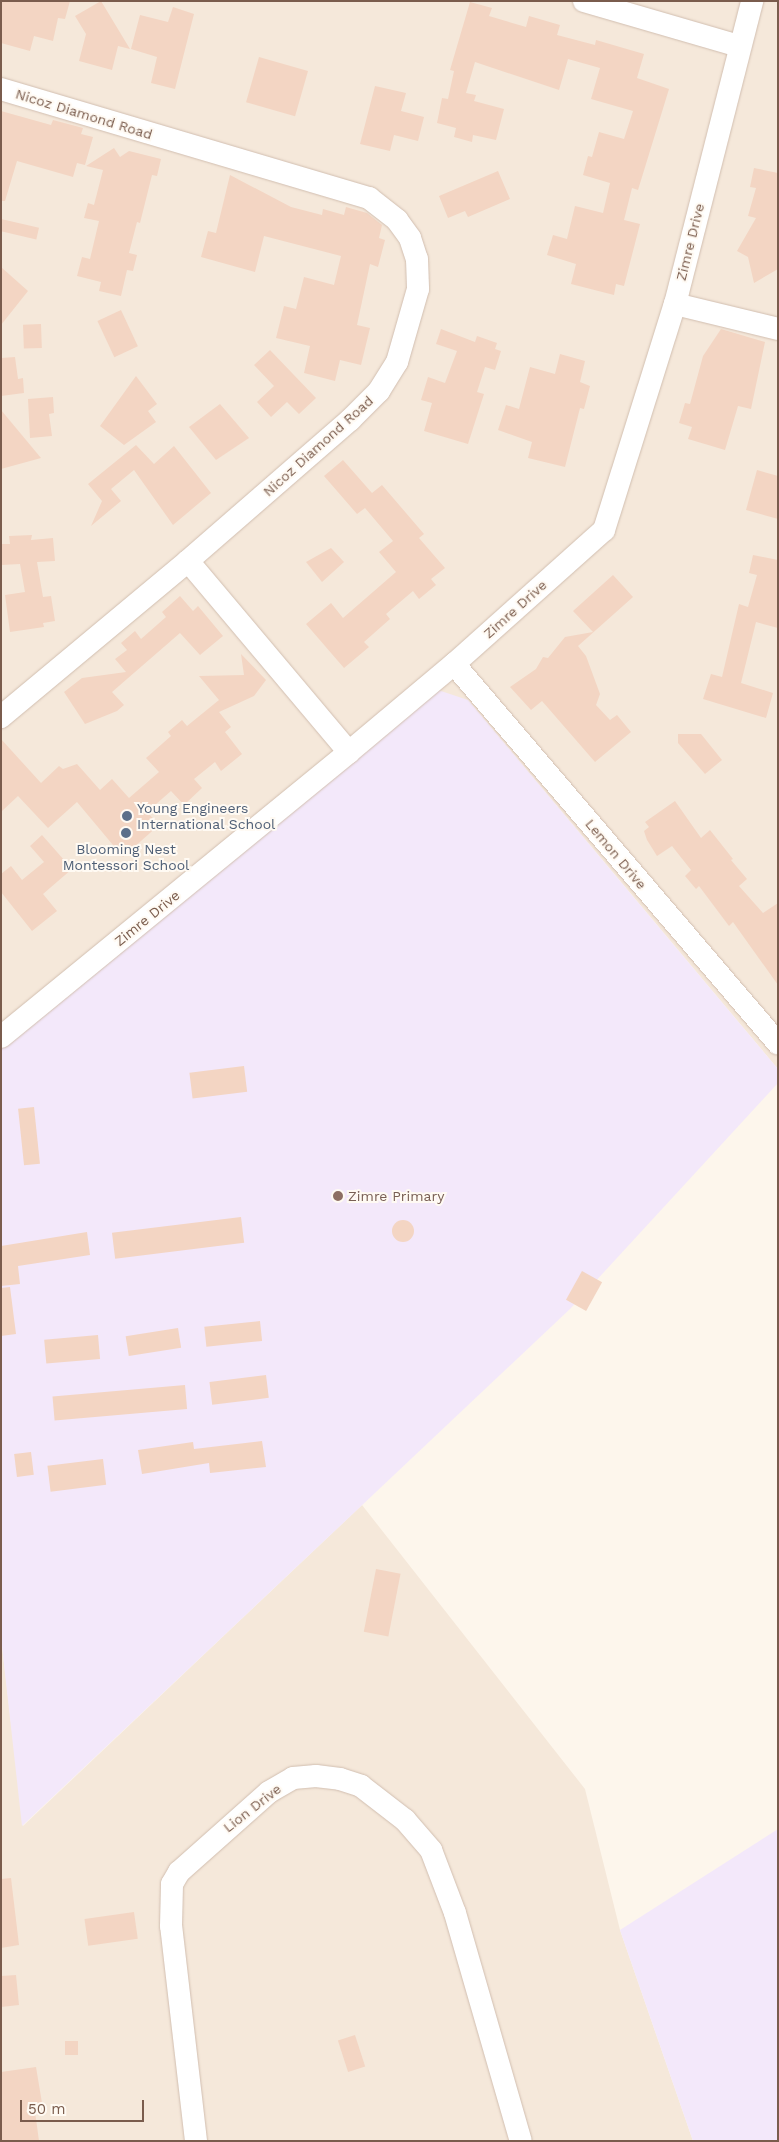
<!DOCTYPE html>
<html>
<head>
<meta charset="utf-8">
<style>
  body { margin:0 }
  #map { position:relative; width:779px; height:2142px; overflow:hidden; background:#fdf6ec; font-family:"Work Sans",sans-serif }
  div>[style] { position:absolute }
  [style*='--x'] { left:calc(var(--x)*1px); top:calc(var(--y)*1px); width:calc(var(--w)*1px); rotate:calc(var(--a)*1deg) }
  .residential>* { inset:0; background:#f5e8da }
  .education>* { inset:0; background:#f3e8fa }
  .building>* { inset:0; background:#f3d5c3; transform-origin:0 0 }
  .round { border-radius:50% }
  .roads { filter:drop-shadow(0 0 1px #d1beb0) drop-shadow(0 0 1px #d1beb0) }
  .minor>* { height:22px; margin:-11px; padding:0 11px; transform-origin:11px; border-radius:11px; background:#fff }
  .dots>* { width:14px; height:14px; translate:-50% -50%; box-sizing:border-box; border:2px solid #fffaf3; border-radius:50% }
  span { translate:-50% -50%; white-space:nowrap; text-align:center; line-height:1.15; -webkit-text-stroke:4px #fffaf3; paint-order:stroke }
  .street-label { font-size:14px; color:#7a5c4d }
  .service-label { font-size:14px; color:#4e5e75 }
  .left { translate:0 -50%; text-align:left }
  .education-label { font-size:14px; color:#785e54 }
  .frame { position:absolute; inset:0; border:2px solid #7a5c4d; pointer-events:none }
  .scale { position:absolute; left:20px; top:2100px; width:124px; height:22px; box-sizing:border-box; border:2px solid #7a5c4d; border-top:0; padding-left:6px; font-size:15px; line-height:18px; white-space:nowrap; color:#7a5c4d; -webkit-text-stroke:4px #fffaf3; paint-order:stroke }
</style>
</head>
<body>
<div id="map">
  <div class="residential">
    <i style="clip-path:polygon(1px 1px,778px 1px,778px 1069px,468px 700px,1px 1041px)"></i>
    <i style="clip-path:polygon(362px 1505px,585px 1789px,620px 1930px,693px 2141px,1px 2141px,1px 1637px,23px 1826px)"></i>
  </div>
  <div class="education">
    <i style="clip-path:polygon(420px 684px,468px 700px,778px 1069px,778px 1083px,570px 1309px,22px 1826px,1px 1637px,1px 1041px)"></i>
    <i style="clip-path:polygon(778px 1829px,778px 2141px,693px 2141px,620px 1930px)"></i>
  </div>
  <div class="building">
    <i style="clip-path:polygon(1px 1px,70px 1px,65px 19px,58px 18px,53px 41px,34px 36px,30px 51px,1px 43px)"></i>
    <i style="clip-path:polygon(101px 1px,130px 49px,118px 46px,112px 70px,79px 61px,86px 34px,75px 16px)"></i>
    <i style="clip-path:polygon(470px 2px,492px 8px,489px 16px,526px 27px,529px 16px,560px 25px,557px 35px,595px 45px,596px 40px,644px 54px,637px 78px,669px 89px,638px 190px,632px 188px,624px 220px,640px 224px,624px 286px,616px 284px,614px 295px,571px 284px,576px 264px,547px 255px,553px 235px,567px 239px,575px 206px,603px 213px,610px 183px,583px 175px,588px 156px,592px 157px,599px 132px,624px 139px,633px 111px,591px 99px,600px 68px,568px 59px,559px 90px,475px 62px,466px 93px,476px 95px,474px 101px,504px 109px,496px 140px,473px 135px,472px 142px,454px 137px,456px 128px,437px 123px,442px 98px,448px 99px,454px 71px,450px 70px)"></i>
    <i style="clip-path:polygon(173px 7px,194px 14px,175px 89px,151px 83px,157px 57px,131px 49px,140px 15px,168px 22px)"></i>
    <i style="left:259px;top:57px;width:51px;height:47px;rotate:16deg"></i>
    <i style="clip-path:polygon(375px 86px,406px 93px,401px 111px,424px 117px,418px 141px,394px 135px,390px 151px,360px 144px)"></i>
    <i style="clip-path:polygon(1px 111px,51px 125px,53px 120px,83px 128px,81px 134px,93px 137px,85px 165px,77px 163px,73px 177px,17px 161px,5px 201px,1px 201px)"></i>
    <i style="clip-path:polygon(114px 148px,120px 157px,129px 151px,161px 159px,157px 176px,152px 175px,140px 223px,137px 222px,129px 253px,137px 255px,133px 271px,127px 270px,121px 296px,99px 291px,101px 282px,77px 276px,82px 257px,90px 259px,99px 221px,84px 218px,88px 203px,94px 205px,103px 170px,86px 166px)"></i>
    <i style="clip-path:polygon(754px 168px,778px 173px,778px 269px,754px 283px,748px 257px,737px 251px,756px 218px,748px 216px,756px 188px,750px 187px)"></i>
    <i style="clip-path:polygon(498px 171px,510px 199px,468px 217px,465px 211px,448px 218px,439px 196px)"></i>
    <i style="clip-path:polygon(230px 175px,291px 207px,322px 215px,323px 209px,344px 215px,346px 207px,367px 213px,382px 225px,379px 238px,385px 240px,378px 267px,370px 264px,357px 325px,370px 328px,361px 365px,340px 360px,335px 381px,304px 373px,310px 346px,276px 338px,284px 306px,296px 309px,304px 277px,334px 285px,341px 256px,264px 236px,255px 272px,201px 257px,208px 231px,216px 233px)"></i>
    <i style="left:1px;top:219px;width:39px;height:12px;rotate:13deg"></i>
    <i style="clip-path:polygon(1px 267px,28px 291px,1px 325px)"></i>
    <i style="left:121px;top:310px;width:40px;height:26px;rotate:65deg"></i>
    <i style="left:41px;top:324px;width:24px;height:18px;rotate:88deg"></i>
    <i style="clip-path:polygon(441px 329px,475px 342px,477px 336px,497px 343px,495px 349px,501px 351px,495px 370px,485px 367px,477px 392px,484px 394px,468px 444px,424px 431px,432px 403px,421px 400px,428px 377px,445px 383px,457px 351px,436px 344px)"></i>
    <i style="clip-path:polygon(721px 329px,765px 342px,751px 409px,738px 406px,725px 450px,688px 439px,692px 427px,679px 423px,685px 403px,690px 404px,703px 356px)"></i>
    <i style="clip-path:polygon(270px 350px,316px 398px,299px 414px,287px 402px,271px 417px,257px 402px,274px 386px,254px 365px)"></i>
    <i style="clip-path:polygon(560px 354px,585px 361px,580px 382px,590px 386px,584px 409px,580px 408px,565px 467px,528px 458px,532px 442px,498px 430px,506px 405px,519px 409px,530px 367px,555px 374px)"></i>
    <i style="clip-path:polygon(15px 357px,18px 379px,23px 378px,24px 393px,1px 396px,1px 358px)"></i>
    <i style="clip-path:polygon(136px 376px,157px 404px,148px 411px,156px 422px,124px 445px,100px 426px)"></i>
    <i style="clip-path:polygon(53px 397px,54px 413px,49px 414px,52px 436px,30px 438px,28px 399px)"></i>
    <i style="clip-path:polygon(220px 404px,249px 438px,216px 460px,189px 427px)"></i>
    <i style="clip-path:polygon(1px 410px,41px 458px,1px 469px)"></i>
    <i style="clip-path:polygon(136px 445px,154px 464px,174px 446px,211px 493px,173px 525px,134px 470px,111px 489px,121px 501px,91px 526px,102px 501px,88px 484px)"></i>
    <i style="clip-path:polygon(343px 460px,372px 493px,382px 485px,424px 534px,419px 538px,445px 568px,431px 579px,436px 585px,419px 599px,413px 591px,386px 614px,390px 619px,364px 642px,369px 647px,344px 668px,306px 624px,331px 603px,343px 618px,396px 572px,379px 552px,393px 541px,365px 508px,357px 514px,324px 476px)"></i>
    <i style="clip-path:polygon(757px 470px,778px 476px,778px 519px,746px 510px)"></i>
    <i style="clip-path:polygon(32px 535px,31px 540px,53px 538px,55px 561px,37px 562px,43px 597px,51px 596px,55px 621px,43px 623px,44px 627px,10px 632px,5px 595px,25px 592px,20px 564px,1px 565px,1px 544px,10px 544px,9px 536px)"></i>
    <i style="clip-path:polygon(331px 548px,344px 562px,322px 582px,306px 562px)"></i>
    <i style="clip-path:polygon(753px 555px,778px 560px,778px 628px,756px 622px,741px 683px,773px 693px,766px 718px,703px 699px,711px 674px,722px 677px,739px 604px,748px 607px,757px 575px,749px 573px)"></i>
    <i style="clip-path:polygon(613px 575px,633px 597px,578px 646px,586px 656px,600px 694px,596px 705px,610px 720px,617px 715px,631px 732px,595px 762px,542px 701px,531px 710px,510px 687px,536px 669px,543px 657px,548px 658px,565px 637px,593px 632px,573px 611px)"></i>
    <i style="clip-path:polygon(180px 596px,193px 611px,198px 606px,223px 636px,200px 655px,180px 633px,112px 692px,124px 705px,117px 711px,85px 724px,64px 692px,82px 678px,126px 672px,115px 659px,127px 650px,121px 643px,135px 631px,141px 639px,166px 617px,162px 612px)"></i>
    <i style="clip-path:polygon(241px 654px,266px 680px,254px 696px,219px 712px,231px 727px,225px 732px,242px 754px,221px 771px,215px 762px,194px 779px,202px 788px,184px 805px,171px 791px,147px 812px,159px 825px,123px 857px,77px 802px,48px 828px,18px 796px,1px 812px,1px 739px,41px 783px,59px 766px,63px 769px,77px 764px,100px 790px,112px 779px,129px 798px,159px 772px,146px 758px,171px 736px,168px 732px,182px 720px,187px 726px,219px 700px,199px 676px,244px 675px)"></i>
    <i style="clip-path:polygon(678px 734px,701px 734px,722px 760px,705px 774px,678px 743px)"></i>
    <i style="clip-path:polygon(675px 801px,701px 838px,710px 830px,733px 859px,731px 860px,747px 879px,739px 886px,763px 913px,778px 903px,778px 985px,733px 922px,729px 926px,699px 886px,696px 889px,685px 876px,691px 870px,672px 846px,657px 856px,647px 840px,644px 831px,649px 827px,645px 822px)"></i>
    <i style="clip-path:polygon(42px 835px,72px 869px,43px 894px,57px 911px,32px 931px,1px 892px,1px 874px,11px 866px,22px 880px,44px 862px,30px 846px)"></i>
    <i style="left:244px;top:1066px;width:26px;height:55px;rotate:83deg"></i>
    <i style="left:34px;top:1107px;width:57px;height:16px;rotate:84deg"></i>
    <i style="left:241px;top:1217px;width:26px;height:130px;rotate:83deg"></i>
    <i class="round" style="left:392px;top:1220px;width:22px;height:22px"></i>
    <i style="clip-path:polygon(87px 1232px,90px 1255px,18px 1266px,20px 1284px,1px 1286px,1px 1246px)"></i>
    <i style="left:582px;top:1271px;width:23px;height:33px;rotate:29deg"></i>
    <i style="clip-path:polygon(10px 1287px,16px 1334px,1px 1336px,1px 1288px)"></i>
    <i style="left:260px;top:1321px;width:20px;height:56px;rotate:84deg"></i>
    <i style="left:178px;top:1328px;width:20px;height:53px;rotate:81deg"></i>
    <i style="left:98px;top:1335px;width:24px;height:54px;rotate:85deg"></i>
    <i style="left:266px;top:1375px;width:23px;height:57px;rotate:83deg"></i>
    <i style="left:185px;top:1385px;width:24px;height:133px;rotate:85deg"></i>
    <i style="clip-path:polygon(262px 1441px,266px 1467px,210px 1473px,209px 1463px,142px 1474px,138px 1450px,193px 1442px,194px 1449px)"></i>
    <i style="left:31px;top:1452px;width:23px;height:17px;rotate:83deg"></i>
    <i style="left:103px;top:1459px;width:26px;height:56px;rotate:83deg"></i>
    <i style="left:376px;top:1569px;width:25px;height:64px;rotate:11deg"></i>
    <i style="clip-path:polygon(11px 1878px,19px 1945px,1px 1948px,1px 1879px)"></i>
    <i style="left:134px;top:1912px;width:27px;height:50px;rotate:82deg"></i>
    <i style="clip-path:polygon(16px 1975px,19px 2005px,1px 2007px,1px 1976px)"></i>
    <i style="left:355px;top:2035px;width:33px;height:18px;rotate:72deg"></i>
    <i style="left:65px;top:2041px;width:13px;height:14px"></i>
    <i style="clip-path:polygon(36px 2067px,42px 2103px,34px 2104px,39px 2141px,1px 2141px,1px 2072px)"></i>
  </div>
  <div class="roads">
    <div class="minor">
      <i style="--x:584;--y:1;--w:161;--a:16.2"></i>
      <i style="--x:1;--y:89;--w:384;--a:16.5"></i>
      <i style="--x:369;--y:198;--w:36;--a:38"></i>
      <i style="--x:397;--y:220;--w:22;--a:54"></i>
      <i style="--x:410;--y:238;--w:22;--a:72"></i>
      <i style="--x:417;--y:259;--w:30;--a:88"></i>
      <i style="--x:418;--y:289;--w:76;--a:106"></i>
      <i style="--x:397;--y:362;--w:34;--a:122"></i>
      <i style="--x:379;--y:391;--w:41;--a:135"></i>
      <i style="--x:350;--y:420;--w:215;--a:139"></i>
      <i style="--x:188;--y:561;--w:244;--a:140.2"></i>
      <i style="--x:675;--y:304;--w:106;--a:13.6"></i>
      <i style="--x:188;--y:561;--w:250;--a:49.9"></i>
      <i style="--x:454;--y:664;--w:499;--a:49.5"></i>
      <i style="--x:1;--y:1037;--w:450;--a:-39.3"></i>
      <i style="--x:349;--y:752;--w:137;--a:-40"></i>
      <i style="--x:454;--y:664;--w:201;--a:-41.8"></i>
      <i style="--x:604;--y:530;--w:237;--a:-72.6"></i>
      <i style="--x:675;--y:304;--w:313;--a:-75.7"></i>
      <i style="--x:196;--y:2141;--w:216;--a:-96.6"></i>
      <i style="--x:171;--y:1926;--w:42;--a:-88.6"></i>
      <i style="--x:172;--y:1884;--w:14;--a:-60"></i>
      <i style="--x:179;--y:1872;--w:120;--a:-41.6"></i>
      <i style="--x:269;--y:1792;--w:28;--a:-30"></i>
      <i style="--x:293;--y:1778;--w:23;--a:-5"></i>
      <i style="--x:316;--y:1776;--w:24;--a:7"></i>
      <i style="--x:340;--y:1779;--w:22;--a:18"></i>
      <i style="--x:361;--y:1786;--w:56;--a:37.7"></i>
      <i style="--x:405;--y:1820;--w:40;--a:49"></i>
      <i style="--x:431;--y:1850;--w:67;--a:69.1"></i>
      <i style="--x:455;--y:1913;--w:237;--a:73.9"></i>
    </div>
  </div>
  <div class="dots">
    <i style="left:127px;top:816px;background:#5c6f8a"></i>
    <i style="left:126px;top:833px;background:#5c6f8a"></i>
    <i style="left:338px;top:1196px;background:#8d6e63"></i>
  </div>
  <div class="street-label">
    <span style="left:84px;top:114px;rotate:17deg">Nicoz Diamond Road</span>
    <span style="left:690px;top:242px;rotate:-76deg">Zimre Drive</span>
    <span style="left:318px;top:446px;rotate:-42deg">Nicoz Diamond Road</span>
    <span style="left:515px;top:609px;rotate:-42deg">Zimre Drive</span>
    <span style="left:616px;top:854px;rotate:50deg">Lemon Drive</span>
    <span style="left:147px;top:918px;rotate:-39deg">Zimre Drive</span>
    <span style="left:252px;top:1808px;rotate:-38deg">Lion Drive</span>
  </div>
  <div class="service-label">
    <span class="left" style="left:137px;top:816px">Young Engineers<br>International School</span>
    <span style="left:126px;top:857px">Blooming Nest<br>Montessori School</span>
  </div>
  <div class="education-label">
    <span class="left" style="left:348px;top:1196px">Zimre Primary</span>
  </div>
  <div class="frame"></div>
  <div class="scale">50 m</div>
</div>
</body>
</html>
